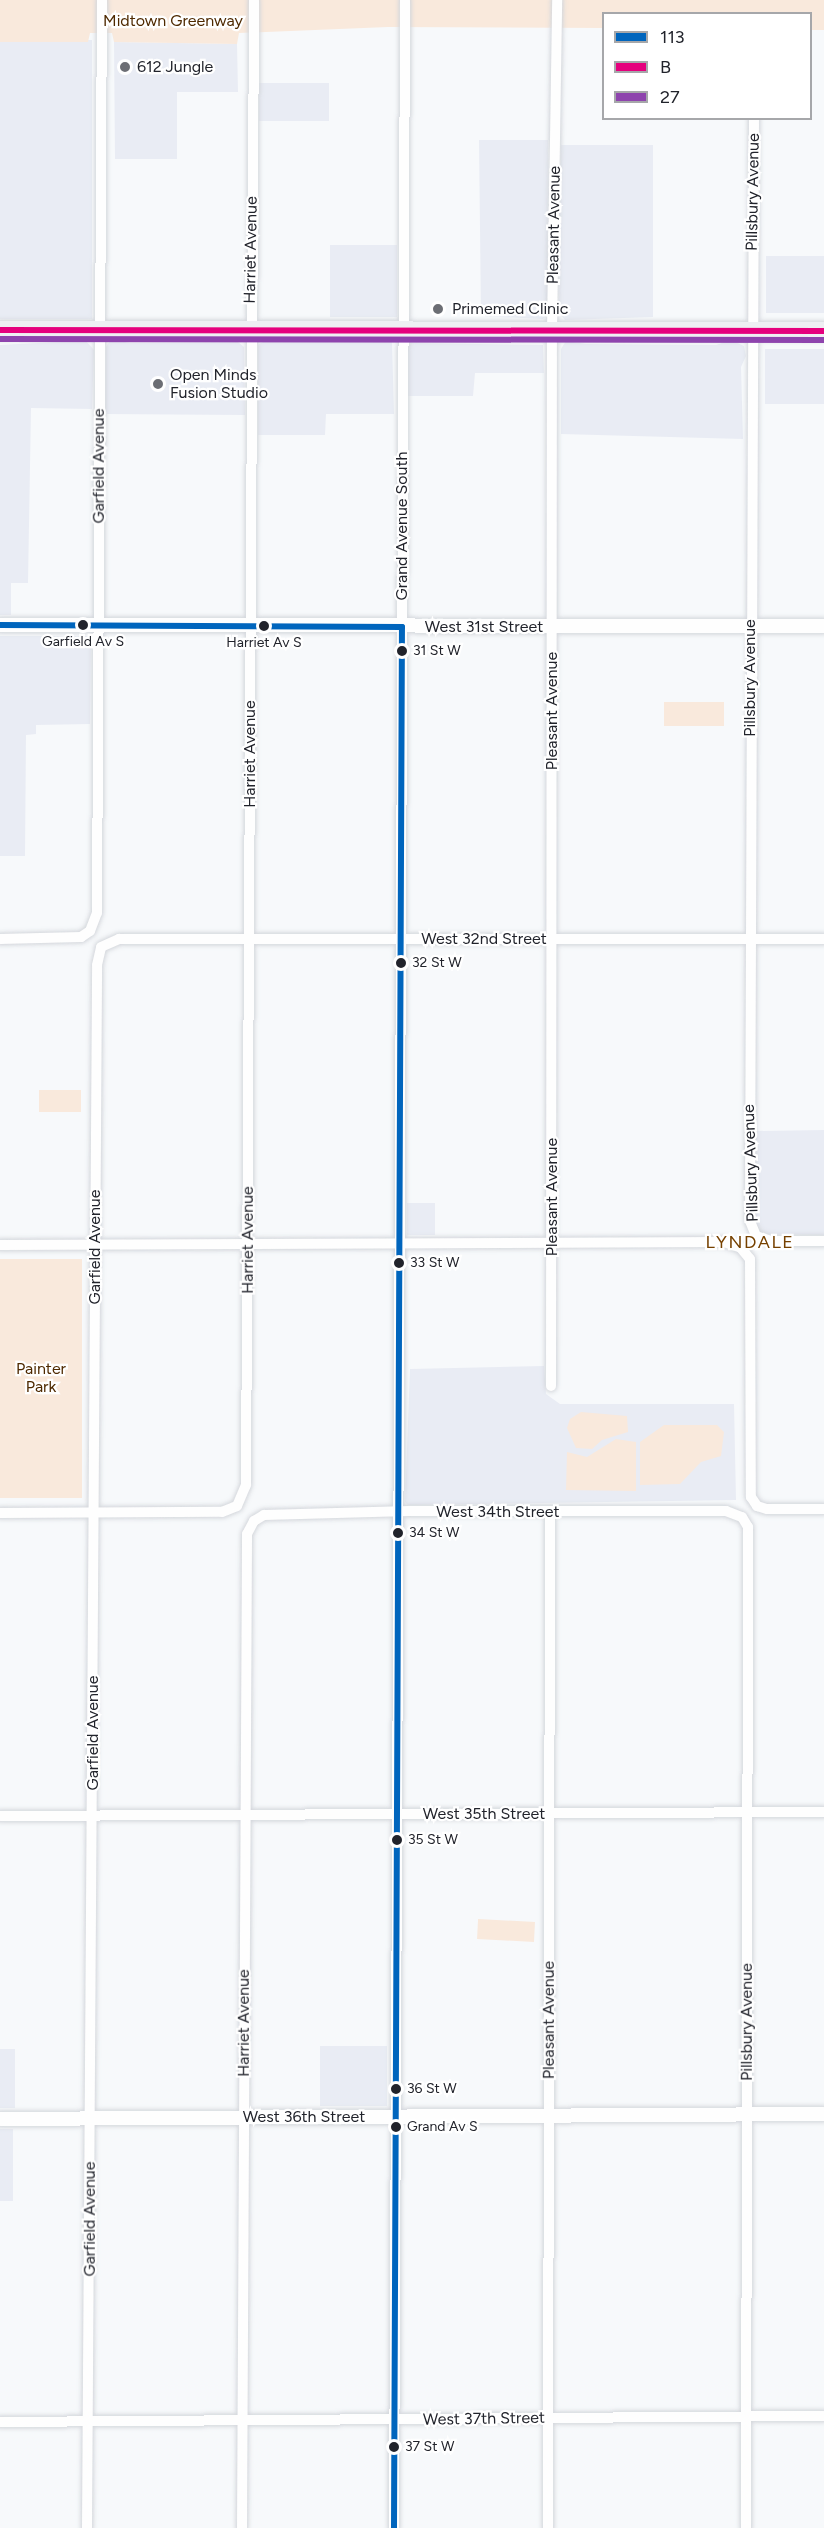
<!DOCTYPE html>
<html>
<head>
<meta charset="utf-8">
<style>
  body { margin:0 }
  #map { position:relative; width:824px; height:2528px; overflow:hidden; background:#f7f9fb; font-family:Figtree,sans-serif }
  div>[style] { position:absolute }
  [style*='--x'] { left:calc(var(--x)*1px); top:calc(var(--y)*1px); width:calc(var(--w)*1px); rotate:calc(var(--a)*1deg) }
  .built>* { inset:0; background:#e9ecf4; transform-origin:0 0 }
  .green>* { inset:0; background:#f9e9dc; transform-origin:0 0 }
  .roads { filter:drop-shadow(0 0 2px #d4d7dc) drop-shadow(0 0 2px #d4d7dc) }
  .minor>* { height:10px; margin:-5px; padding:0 5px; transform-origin:5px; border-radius:5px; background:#fefefe }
  .tertiary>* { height:14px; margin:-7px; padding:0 7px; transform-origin:7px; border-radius:7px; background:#fefefe }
  .primary>* { height:18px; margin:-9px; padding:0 9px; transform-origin:9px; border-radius:9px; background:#eeeff3 }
  .bus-1>* { height:6px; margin:-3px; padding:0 3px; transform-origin:3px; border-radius:3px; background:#0065bd }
  .bus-2>* { height:6px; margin:-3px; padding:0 3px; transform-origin:3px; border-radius:3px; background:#e5007d }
  .bus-3>* { height:6px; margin:-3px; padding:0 3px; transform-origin:3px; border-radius:3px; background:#8e44ad }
  .dots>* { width:16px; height:16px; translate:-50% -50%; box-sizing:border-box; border:3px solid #fff; border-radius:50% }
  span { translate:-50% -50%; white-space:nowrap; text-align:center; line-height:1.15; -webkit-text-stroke:4.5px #fff; paint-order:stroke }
  .bus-label { font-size:14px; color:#21232b }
  .left { translate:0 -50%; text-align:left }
  .park-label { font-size:16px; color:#4e2900 }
  .poi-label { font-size:16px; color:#21232b }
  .street-label { font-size:16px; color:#21232b }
  .neighbourhood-label { font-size:18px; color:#764100; letter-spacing:1.5px }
  .legend { position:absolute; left:602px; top:12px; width:210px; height:108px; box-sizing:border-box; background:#fff; border:2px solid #a6a7aa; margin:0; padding:8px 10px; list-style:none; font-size:18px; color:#21232b }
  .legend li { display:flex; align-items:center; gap:12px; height:30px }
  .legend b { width:30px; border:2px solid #a6a7aa }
</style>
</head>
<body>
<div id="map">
  <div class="built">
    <i style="left:92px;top:40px;width:279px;height:92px;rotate:90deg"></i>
    <i style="clip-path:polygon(114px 42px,237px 44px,238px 92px,177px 92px,177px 159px,115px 159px)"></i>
    <i style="left:329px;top:83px;width:38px;height:70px;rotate:90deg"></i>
    <i style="clip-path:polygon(479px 140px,548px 140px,547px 315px,543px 319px,481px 316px)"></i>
    <i style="clip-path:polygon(561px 145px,653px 145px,653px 317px,565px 320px,559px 313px)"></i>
    <i style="left:330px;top:245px;width:67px;height:72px"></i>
    <i style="left:766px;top:256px;width:58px;height:57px"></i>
    <i style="clip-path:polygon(111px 339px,130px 343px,238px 342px,244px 347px,245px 415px,105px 414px,106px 347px)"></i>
    <i style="clip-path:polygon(731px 340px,744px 346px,746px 356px,741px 367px,743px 439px,561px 434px,561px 349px,566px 341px,586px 344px,716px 345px)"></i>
    <i style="clip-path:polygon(76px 341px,86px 341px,94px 350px,92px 409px,31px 408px,28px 583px,11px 583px,11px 615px,0 615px,0 345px)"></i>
    <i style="clip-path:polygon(264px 341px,392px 342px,394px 414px,326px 414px,325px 435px,258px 435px,258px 345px)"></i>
    <i style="clip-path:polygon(411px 343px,543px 345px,544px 373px,475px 373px,473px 396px,408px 396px,407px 347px)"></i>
    <i style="left:765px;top:349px;width:59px;height:55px"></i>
    <i style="clip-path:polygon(0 636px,91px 636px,90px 724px,36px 725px,36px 734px,26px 735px,25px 856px,0 856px)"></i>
    <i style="clip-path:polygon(824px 1130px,824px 1235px,760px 1234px,756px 1227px,755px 1131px)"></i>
    <i style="left:407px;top:1203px;width:28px;height:32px"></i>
    <i style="clip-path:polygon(544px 1366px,546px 1394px,560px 1404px,734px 1404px,736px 1500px,408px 1505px,405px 1502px,410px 1369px)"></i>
    <i style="left:320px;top:2046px;width:67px;height:60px"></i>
    <i style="left:15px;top:2049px;width:59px;height:15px;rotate:90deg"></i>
    <i style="left:0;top:2129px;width:13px;height:72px"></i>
  </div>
  <div class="green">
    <i style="clip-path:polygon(0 0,824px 0,824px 30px,811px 30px,810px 14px,604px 14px,603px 28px,388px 27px,239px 33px,237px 44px,114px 42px,112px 33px,90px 33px,88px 42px,0 42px)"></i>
    <i style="left:724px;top:702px;width:24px;height:60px;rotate:90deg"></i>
    <i style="left:39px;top:1090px;width:42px;height:22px"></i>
    <i style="left:0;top:1259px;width:82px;height:239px"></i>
    <i style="clip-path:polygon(581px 1412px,627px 1416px,628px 1432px,602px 1440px,592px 1449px,576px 1448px,567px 1428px,570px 1419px)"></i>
    <i style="clip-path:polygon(664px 1425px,717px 1425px,724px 1432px,721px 1456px,701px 1462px,680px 1484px,640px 1485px,640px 1442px)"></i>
    <i style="clip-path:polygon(616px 1439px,636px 1442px,636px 1491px,566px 1490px,567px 1452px,587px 1457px)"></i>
    <i style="left:535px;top:1922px;width:20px;height:57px;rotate:93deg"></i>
  </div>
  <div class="roads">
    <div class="minor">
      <i style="--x:754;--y:118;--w:1103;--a:90.21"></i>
      <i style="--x:750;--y:1221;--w:16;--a:68"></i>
      <i style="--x:756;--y:1236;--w:16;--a:18"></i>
      <i style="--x:771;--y:1241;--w:53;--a:0"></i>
      <i style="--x:0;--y:939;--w:81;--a:-1.4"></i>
      <i style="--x:81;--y:937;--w:11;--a:-34"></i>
      <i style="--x:90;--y:931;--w:19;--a:-69"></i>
      <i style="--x:97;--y:913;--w:913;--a:-89.69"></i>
      <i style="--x:0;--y:1245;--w:724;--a:-0.24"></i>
      <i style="--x:724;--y:1242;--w:18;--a:19"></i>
      <i style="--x:741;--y:1248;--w:14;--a:51"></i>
      <i style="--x:750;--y:1259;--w:238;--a:89.8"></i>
      <i style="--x:751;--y:1497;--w:11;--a:56"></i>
      <i style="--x:757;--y:1506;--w:10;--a:17"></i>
      <i style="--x:767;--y:1509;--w:57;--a:0"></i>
      <i style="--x:551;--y:1386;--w:1056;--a:-89.95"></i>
      <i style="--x:552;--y:330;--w:330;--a:-89.1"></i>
      <i style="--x:0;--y:1513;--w:222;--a:-0.3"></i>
      <i style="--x:222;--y:1512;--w:16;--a:-22"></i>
      <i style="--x:237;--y:1506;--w:23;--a:-67"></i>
      <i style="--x:246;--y:1485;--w:1485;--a:-89.69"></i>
      <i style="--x:0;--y:1816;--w:824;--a:-0.28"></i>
      <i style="--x:0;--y:2422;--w:824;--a:-0.42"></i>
      <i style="--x:87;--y:2528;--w:1563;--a:-89.63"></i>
      <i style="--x:97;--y:965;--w:18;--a:-77"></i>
      <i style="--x:101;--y:947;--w:20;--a:-24"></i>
      <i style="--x:119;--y:939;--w:705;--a:0"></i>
      <i style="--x:242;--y:2528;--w:994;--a:-89.71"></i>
      <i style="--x:247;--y:1534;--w:15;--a:-62"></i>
      <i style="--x:254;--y:1521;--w:12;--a:-31"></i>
      <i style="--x:264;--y:1515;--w:145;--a:-1.6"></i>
      <i style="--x:409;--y:1511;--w:317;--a:0"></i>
      <i style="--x:726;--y:1511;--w:17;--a:21"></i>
      <i style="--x:742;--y:1517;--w:12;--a:59"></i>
      <i style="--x:748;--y:1527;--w:1001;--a:90.11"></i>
      <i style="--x:394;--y:2528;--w:2528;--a:-89.75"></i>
      <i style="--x:548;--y:2528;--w:1016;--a:-89.89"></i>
    </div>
    <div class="tertiary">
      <i style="--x:0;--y:625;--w:824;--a:0.07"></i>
      <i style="--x:0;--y:2119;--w:824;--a:-0.35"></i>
    </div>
    <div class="primary">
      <i style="--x:0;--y:330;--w:824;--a:0.07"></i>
    </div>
  </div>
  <div class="bus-1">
    <i style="--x:0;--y:625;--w:402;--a:0.3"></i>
    <i style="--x:394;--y:2528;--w:1901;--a:-89.76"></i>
  </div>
  <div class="bus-2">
    <i style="--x:0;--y:330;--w:824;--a:0.07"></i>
  </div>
  <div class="bus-3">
    <i style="--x:0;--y:339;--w:824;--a:0.07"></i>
  </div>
  <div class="dots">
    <i style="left:125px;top:67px;background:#6c6e74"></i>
    <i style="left:438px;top:309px;background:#6c6e74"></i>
    <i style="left:158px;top:384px;background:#6c6e74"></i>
    <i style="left:83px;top:625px;background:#21232b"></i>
    <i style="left:264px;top:626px;background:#21232b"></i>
    <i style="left:402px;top:651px;background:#21232b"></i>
    <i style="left:401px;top:963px;background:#21232b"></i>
    <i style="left:399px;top:1263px;background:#21232b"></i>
    <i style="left:398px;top:1533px;background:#21232b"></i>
    <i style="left:397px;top:1840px;background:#21232b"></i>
    <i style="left:396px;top:2089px;background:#21232b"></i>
    <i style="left:396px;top:2127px;background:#21232b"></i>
    <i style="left:394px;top:2447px;background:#21232b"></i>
  </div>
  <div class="bus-label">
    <span style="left:83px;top:642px">Garfield Av S</span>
    <span style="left:264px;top:643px">Harriet Av S</span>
    <span class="left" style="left:413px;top:651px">31 St W</span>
    <span class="left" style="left:412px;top:963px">32 St W</span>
    <span class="left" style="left:410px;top:1263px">33 St W</span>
    <span class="left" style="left:409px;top:1533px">34 St W</span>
    <span class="left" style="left:408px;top:1840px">35 St W</span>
    <span class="left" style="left:407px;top:2089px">36 St W</span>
    <span class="left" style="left:407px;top:2127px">Grand Av S</span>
    <span class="left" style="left:405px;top:2447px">37 St W</span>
  </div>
  <div class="park-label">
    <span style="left:173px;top:21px">Midtown Greenway</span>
    <span style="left:41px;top:1378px">Painter<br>Park</span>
  </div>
  <div class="poi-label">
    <span class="left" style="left:137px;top:67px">612 Jungle</span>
    <span class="left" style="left:452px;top:309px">Primemed Clinic</span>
    <span class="left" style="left:170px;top:384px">Open Minds<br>Fusion Studio</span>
  </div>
  <div class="street-label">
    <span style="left:753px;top:192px;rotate:-89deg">Pillsbury Avenue</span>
    <span style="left:554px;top:225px;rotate:-89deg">Pleasant Avenue</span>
    <span style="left:251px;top:250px;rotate:-89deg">Harriet Avenue</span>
    <span style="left:99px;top:466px;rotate:-90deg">Garfield Avenue</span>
    <span style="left:402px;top:526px;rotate:-90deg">Grand Avenue South</span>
    <span style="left:484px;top:627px">West 31st Street</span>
    <span style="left:750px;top:678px;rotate:-90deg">Pillsbury Avenue</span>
    <span style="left:552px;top:711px;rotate:-90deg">Pleasant Avenue</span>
    <span style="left:250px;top:754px;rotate:-90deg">Harriet Avenue</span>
    <span style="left:484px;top:939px">West 32nd Street</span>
    <span style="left:751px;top:1163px;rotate:-92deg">Pillsbury Avenue</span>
    <span style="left:552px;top:1197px;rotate:-90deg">Pleasant Avenue</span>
    <span style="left:248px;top:1240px;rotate:-90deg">Harriet Avenue</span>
    <span style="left:95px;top:1247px;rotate:-90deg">Garfield Avenue</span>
    <span style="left:498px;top:1512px">West 34th Street</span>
    <span style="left:93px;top:1733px;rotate:-90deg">Garfield Avenue</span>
    <span style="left:484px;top:1814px">West 35th Street</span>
    <span style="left:549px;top:2020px;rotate:-90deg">Pleasant Avenue</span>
    <span style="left:747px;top:2022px;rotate:-90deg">Pillsbury Avenue</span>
    <span style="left:244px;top:2023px;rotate:-90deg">Harriet Avenue</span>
    <span style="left:304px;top:2117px">West 36th Street</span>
    <span style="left:90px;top:2219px;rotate:-90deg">Garfield Avenue</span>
    <span style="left:484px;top:2419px;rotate:-1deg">West 37th Street</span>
  </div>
  <div class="neighbourhood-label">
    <span style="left:750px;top:1242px">LYNDALE</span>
  </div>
  <ul class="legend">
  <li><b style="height:8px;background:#0065bd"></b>113</li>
  <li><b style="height:8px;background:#e5007d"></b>B</li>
  <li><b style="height:8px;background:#8e44ad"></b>27</li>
  </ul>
</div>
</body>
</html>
